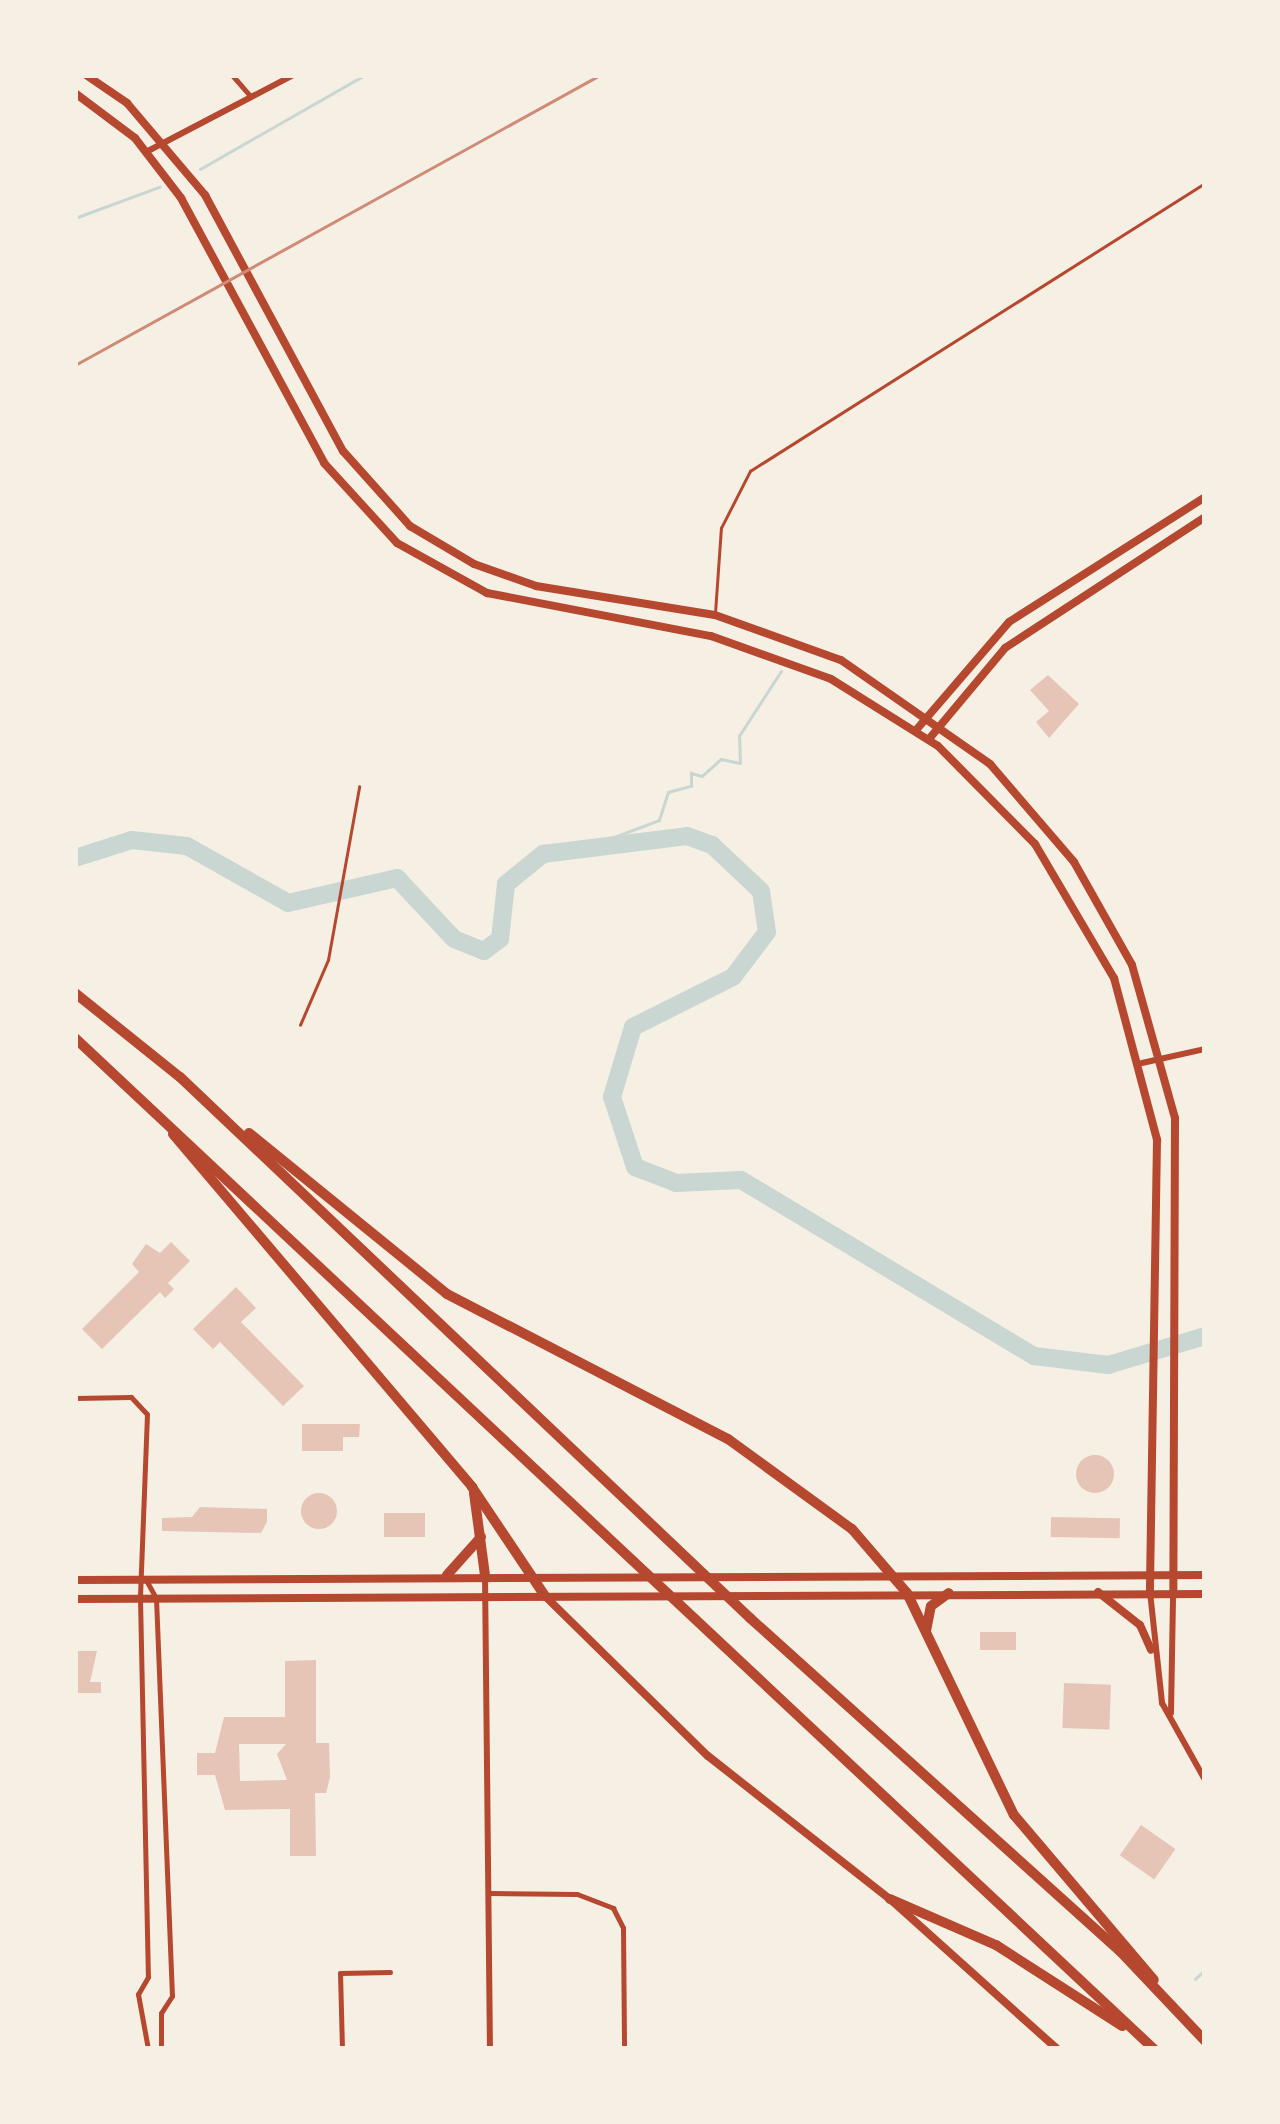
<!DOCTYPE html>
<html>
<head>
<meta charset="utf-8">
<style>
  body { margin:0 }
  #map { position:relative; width:1280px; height:2124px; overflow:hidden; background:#f6efe4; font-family:Mulish,sans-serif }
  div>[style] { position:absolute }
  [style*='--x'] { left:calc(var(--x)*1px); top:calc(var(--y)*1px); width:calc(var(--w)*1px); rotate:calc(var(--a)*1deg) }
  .stream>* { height:2.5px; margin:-1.25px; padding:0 1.25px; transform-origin:1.25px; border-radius:1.25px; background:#c9d6d2 }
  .river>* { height:18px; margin:-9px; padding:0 9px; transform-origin:9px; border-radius:9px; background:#c9d6d2 }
  .building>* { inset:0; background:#e6c5b7; transform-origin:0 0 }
  .round { border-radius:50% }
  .service>* { height:2.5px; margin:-1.25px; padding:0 1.25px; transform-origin:1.25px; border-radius:1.25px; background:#b5482f }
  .minor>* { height:5px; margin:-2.5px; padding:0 2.5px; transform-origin:2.5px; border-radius:2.5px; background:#b5482f }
  .tertiary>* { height:6px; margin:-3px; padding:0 3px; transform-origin:3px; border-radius:3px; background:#b5482f }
  .secondary>* { height:8px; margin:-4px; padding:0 4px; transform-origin:4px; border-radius:4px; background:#b5482f }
  .motorway>* { height:10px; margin:-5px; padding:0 5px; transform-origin:5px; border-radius:5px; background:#b5482f }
  .rail>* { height:2.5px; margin:-1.25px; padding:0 1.25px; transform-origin:1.25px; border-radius:1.25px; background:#cf8b77 }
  span { translate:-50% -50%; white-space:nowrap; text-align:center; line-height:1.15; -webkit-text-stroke:8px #f6efe4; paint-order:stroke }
  .frame { position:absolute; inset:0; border:78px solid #f6efe4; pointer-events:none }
</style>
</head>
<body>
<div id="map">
  <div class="stream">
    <i style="--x:200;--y:169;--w:190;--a:-29.7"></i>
    <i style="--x:75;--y:218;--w:90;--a:-20.3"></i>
    <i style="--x:601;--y:842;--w:62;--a:-20.8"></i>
    <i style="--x:659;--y:820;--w:29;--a:-72"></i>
    <i style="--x:668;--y:792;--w:24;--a:-15"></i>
    <i style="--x:691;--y:786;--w:13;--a:-90"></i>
    <i style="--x:691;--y:773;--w:11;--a:15"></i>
    <i style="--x:702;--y:776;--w:25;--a:-42"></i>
    <i style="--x:721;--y:759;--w:19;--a:12"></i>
    <i style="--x:740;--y:763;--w:27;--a:-92"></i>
    <i style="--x:739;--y:736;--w:77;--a:-57.1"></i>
    <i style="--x:1195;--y:1979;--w:13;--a:-42"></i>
  </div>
  <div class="river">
    <i style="--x:75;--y:858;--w:60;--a:-17.5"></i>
    <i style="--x:132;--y:840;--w:55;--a:6.2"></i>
    <i style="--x:187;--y:846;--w:116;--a:29.4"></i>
    <i style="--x:288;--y:903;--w:112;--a:-12.9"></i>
    <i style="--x:397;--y:878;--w:83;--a:46.9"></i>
    <i style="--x:454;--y:939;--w:32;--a:22"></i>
    <i style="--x:484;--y:951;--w:20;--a:-37"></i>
    <i style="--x:500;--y:939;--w:55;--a:-83.8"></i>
    <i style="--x:506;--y:884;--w:48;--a:-39"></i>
    <i style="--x:543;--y:854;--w:145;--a:-7.1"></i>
    <i style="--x:687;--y:836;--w:27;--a:20"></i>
    <i style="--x:712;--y:845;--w:67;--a:43.2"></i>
    <i style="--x:761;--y:891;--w:41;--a:81.7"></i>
    <i style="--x:767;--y:932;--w:56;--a:127.1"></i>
    <i style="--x:733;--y:977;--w:112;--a:153.4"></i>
    <i style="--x:633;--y:1027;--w:73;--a:106.7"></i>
    <i style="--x:612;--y:1097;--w:74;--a:71.8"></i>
    <i style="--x:635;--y:1167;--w:44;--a:21.3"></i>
    <i style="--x:676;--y:1183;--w:65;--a:-2.6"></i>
    <i style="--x:741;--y:1180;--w:342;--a:31"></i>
    <i style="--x:1034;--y:1356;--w:75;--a:6.9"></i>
    <i style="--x:1108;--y:1365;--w:101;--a:-16.6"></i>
  </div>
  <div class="building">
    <i style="clip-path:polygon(1048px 675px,1079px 704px,1049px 738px,1036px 722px,1049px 711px,1030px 690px)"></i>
    <i style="clip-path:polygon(171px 1242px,190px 1261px,168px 1283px,174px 1289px,165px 1298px,160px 1292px,102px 1349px,82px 1329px,139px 1272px,132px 1264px,146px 1244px,160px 1253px)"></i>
    <i style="clip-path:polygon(236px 1287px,256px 1308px,241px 1322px,304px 1386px,283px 1406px,220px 1342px,213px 1349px,193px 1329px)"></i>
    <i style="clip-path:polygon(302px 1424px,360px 1424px,359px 1437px,343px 1437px,343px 1451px,302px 1451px)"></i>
    <i class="round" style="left:1076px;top:1455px;width:38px;height:38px"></i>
    <i class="round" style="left:301px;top:1493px;width:36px;height:36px"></i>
    <i style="clip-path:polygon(200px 1507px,267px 1509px,267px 1522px,261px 1533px,162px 1531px,162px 1518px,192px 1517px)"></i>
    <i style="left:425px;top:1513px;width:24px;height:41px;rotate:90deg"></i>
    <i style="left:1051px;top:1517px;width:69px;height:20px;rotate:1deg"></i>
    <i style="left:980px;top:1632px;width:36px;height:18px"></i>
    <i style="clip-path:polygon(75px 1651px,97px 1651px,90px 1682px,101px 1682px,101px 1693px,75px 1693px)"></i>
    <i style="clip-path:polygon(evenodd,316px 1660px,316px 1743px,329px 1743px,330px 1777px,326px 1793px,315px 1793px,316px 1856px,290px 1856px,290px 1809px,225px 1810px,215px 1775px,197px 1775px,197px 1753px,215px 1753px,224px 1717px,285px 1717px,285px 1661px,316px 1660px,239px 1744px,286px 1744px,277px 1754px,287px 1780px,240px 1781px,239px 1744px)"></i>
    <i style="left:1064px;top:1683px;width:47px;height:45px;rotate:2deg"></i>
    <i style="left:1141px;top:1825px;width:42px;height:37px;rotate:35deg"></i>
  </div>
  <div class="service">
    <i style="--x:715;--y:613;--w:85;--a:-86"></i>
    <i style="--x:721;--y:528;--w:64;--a:-63"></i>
    <i style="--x:750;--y:471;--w:538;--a:-32.33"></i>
    <i style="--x:300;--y:1025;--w:71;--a:-66.7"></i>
    <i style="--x:328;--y:960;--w:176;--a:-79.8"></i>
  </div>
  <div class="minor">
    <i style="--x:232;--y:75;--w:28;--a:49"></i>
    <i style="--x:75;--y:1398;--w:56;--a:-1"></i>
    <i style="--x:131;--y:1397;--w:23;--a:47"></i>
    <i style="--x:147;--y:1414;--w:184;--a:92.2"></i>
    <i style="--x:140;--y:1598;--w:379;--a:88.8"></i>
    <i style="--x:148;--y:1977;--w:20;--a:120"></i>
    <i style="--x:138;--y:1994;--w:56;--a:79.7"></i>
    <i style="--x:146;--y:1580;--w:21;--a:61"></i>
    <i style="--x:156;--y:1598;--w:398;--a:87.7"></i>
    <i style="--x:172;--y:1996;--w:20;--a:123"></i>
    <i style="--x:161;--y:2013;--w:36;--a:90"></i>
    <i style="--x:489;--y:1893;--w:88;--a:0.7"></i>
    <i style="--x:577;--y:1894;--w:39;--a:21"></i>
    <i style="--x:613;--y:1908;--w:22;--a:63"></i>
    <i style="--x:623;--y:1928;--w:121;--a:89.5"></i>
    <i style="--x:342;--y:2049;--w:76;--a:-91.5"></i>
    <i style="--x:340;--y:1973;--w:50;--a:-1.1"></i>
  </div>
  <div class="tertiary">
    <i style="--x:146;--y:152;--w:166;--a:-27.6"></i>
    <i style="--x:1142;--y:1063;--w:65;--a:-12.5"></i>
    <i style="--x:485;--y:1575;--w:474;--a:89.4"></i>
    <i style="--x:1150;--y:1592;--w:112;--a:83.8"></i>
    <i style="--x:1162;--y:1703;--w:88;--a:60.8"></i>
    <i style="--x:1171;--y:1713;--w:120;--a:-89"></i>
  </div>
  <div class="secondary">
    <i style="--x:86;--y:75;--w:50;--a:34.3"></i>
    <i style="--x:127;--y:103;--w:121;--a:49.7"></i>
    <i style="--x:205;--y:195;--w:291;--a:61.7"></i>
    <i style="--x:343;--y:451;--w:101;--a:48.2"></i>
    <i style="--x:410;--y:526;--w:74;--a:30.7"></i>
    <i style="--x:474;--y:564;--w:66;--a:19.5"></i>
    <i style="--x:536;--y:586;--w:181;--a:9.2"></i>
    <i style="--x:715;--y:615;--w:134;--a:19.7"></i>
    <i style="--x:841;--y:660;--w:182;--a:34.9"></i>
    <i style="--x:990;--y:764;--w:129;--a:49.4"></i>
    <i style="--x:1074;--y:862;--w:118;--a:60.6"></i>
    <i style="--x:1132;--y:965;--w:159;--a:74.3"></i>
    <i style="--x:1175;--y:1118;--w:475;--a:90.2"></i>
    <i style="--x:75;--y:93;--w:75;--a:36.9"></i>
    <i style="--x:135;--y:138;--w:76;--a:52.5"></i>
    <i style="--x:181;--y:198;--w:301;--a:61.6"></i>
    <i style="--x:324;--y:463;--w:108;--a:47.6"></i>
    <i style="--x:397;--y:543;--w:103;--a:29.1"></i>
    <i style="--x:487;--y:593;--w:228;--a:10.9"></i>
    <i style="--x:711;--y:636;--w:127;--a:19.7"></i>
    <i style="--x:831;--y:679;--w:126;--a:32.1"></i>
    <i style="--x:938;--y:746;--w:138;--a:45.3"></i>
    <i style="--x:1035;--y:844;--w:156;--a:59.5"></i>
    <i style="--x:1114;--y:978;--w:168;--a:75.1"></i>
    <i style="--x:1157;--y:1140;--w:452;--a:90.9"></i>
    <i style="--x:917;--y:729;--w:141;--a:-49.3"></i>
    <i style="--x:1009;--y:622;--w:232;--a:-32.5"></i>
    <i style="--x:929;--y:739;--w:119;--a:-50.1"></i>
    <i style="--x:1005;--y:648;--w:239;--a:-33.2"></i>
    <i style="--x:75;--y:1580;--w:1130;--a:-0.25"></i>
    <i style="--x:1098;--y:1592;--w:53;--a:38.2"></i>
    <i style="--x:1140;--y:1625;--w:27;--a:66"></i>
    <i style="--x:545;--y:1596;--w:228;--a:44.5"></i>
    <i style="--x:708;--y:1756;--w:231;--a:38.2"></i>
    <i style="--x:890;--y:1899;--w:224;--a:41.9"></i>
    <i style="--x:75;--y:1599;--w:1130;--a:-0.25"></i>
  </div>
  <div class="motorway">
    <i style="--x:75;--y:993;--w:134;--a:38.7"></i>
    <i style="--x:180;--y:1077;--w:786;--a:43.5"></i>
    <i style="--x:750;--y:1618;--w:498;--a:42"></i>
    <i style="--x:1120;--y:1951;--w:124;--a:46.6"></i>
    <i style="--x:75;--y:1038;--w:1479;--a:43.14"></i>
    <i style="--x:249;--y:1133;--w:255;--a:39.1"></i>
    <i style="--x:447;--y:1294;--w:316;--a:27.3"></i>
    <i style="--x:728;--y:1439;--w:153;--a:36"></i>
    <i style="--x:852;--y:1529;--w:84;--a:49.3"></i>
    <i style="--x:907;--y:1593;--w:246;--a:64.3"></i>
    <i style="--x:1014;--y:1815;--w:216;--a:49.7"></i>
    <i style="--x:173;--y:1134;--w:463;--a:49.7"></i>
    <i style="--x:472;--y:1487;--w:131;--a:56.2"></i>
    <i style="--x:474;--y:1493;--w:83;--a:82.4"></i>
    <i style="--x:447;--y:1575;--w:51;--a:-48.2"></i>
    <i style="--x:926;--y:1631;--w:25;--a:-79"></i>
    <i style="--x:931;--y:1606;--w:22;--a:-36"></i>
    <i style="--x:890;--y:1899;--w:116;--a:23.5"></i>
    <i style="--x:996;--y:1945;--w:150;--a:32.7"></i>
  </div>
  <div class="rail">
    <i style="--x:75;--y:365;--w:600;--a:-28.92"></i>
  </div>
  <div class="frame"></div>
</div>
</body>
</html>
